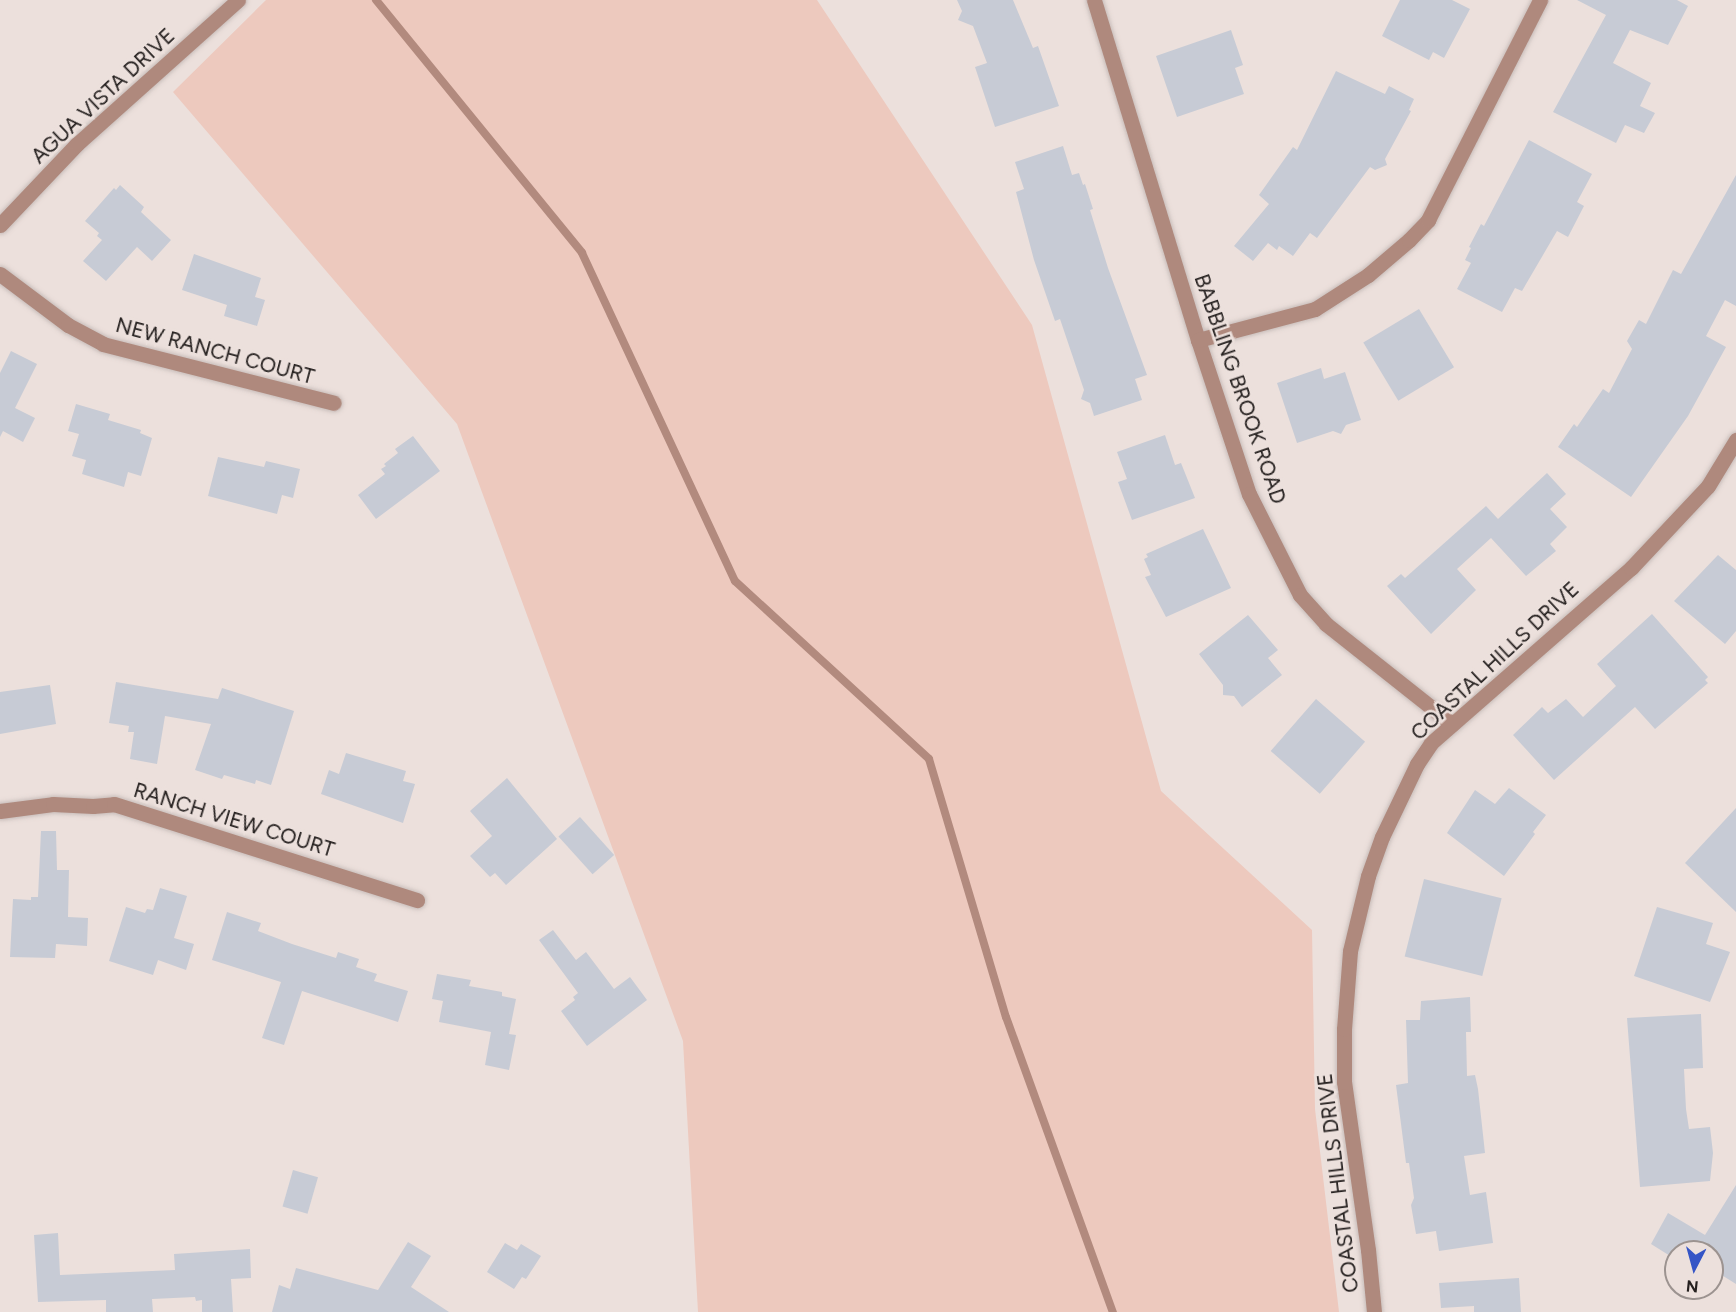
<!DOCTYPE html>
<html>
<head>
<meta charset="utf-8">
<style>
  body { margin:0 }
  #map { position:relative; width:1736px; height:1312px; overflow:hidden; background:#ece0dc; font-family:Figtree,sans-serif }
  div>[style] { position:absolute }
  [style*='--x'] { left:calc(var(--x)*1px); top:calc(var(--y)*1px); width:calc(var(--w)*1px); rotate:calc(var(--a)*1deg) }
  .green>* { inset:0; background:#edc9be }
  .stream>* { height:8px; margin:-4px; padding:0 4px; transform-origin:4px; border-radius:4px; background:#b28a7e }
  .building>* { inset:0; background:#c7cbd5; transform-origin:0 0 }
  .roads { filter:drop-shadow(0 0 2px #c8bdba) drop-shadow(0 0 2px #c8bdba) }
  .minor>* { height:15px; margin:-7.5px; padding:0 7.5px; transform-origin:7.5px; border-radius:7.5px; background:#af897d }
  span { translate:-50% -50%; white-space:nowrap; text-align:center; line-height:1.15; -webkit-text-stroke:5px #ece0dc; paint-order:stroke }
  .street-label { font-size:21px; color:#25201f }
  .north { position:absolute; left:1664px; top:1240px; width:60px; height:60px; box-sizing:border-box; background:#ece0dc; border:2px solid #9c9390; border-radius:50%; rotate:186deg; font-size:16px; font-weight:700; line-height:24px; text-align:center; color:#25201f }
  .north::after { content:''; display:block; margin:auto; width:21px; height:27px; background:#3555c6; clip-path:polygon(50% 0,100% 100%,50% 72%,0 100%) }
</style>
</head>
<body>
<div id="map">
  <div class="green">
    <i style="clip-path:polygon(266px 0,817px 0,1032px 325px,1161px 791px,1312px 930px,1315px 1109px,1339px 1312px,698px 1312px,683px 1041px,457px 424px,173px 92px)"></i>
  </div>
  <div class="stream">
    <i style="--x:376;--y:0;--w:326;--a:50.8"></i>
    <i style="--x:582;--y:253;--w:362;--a:65"></i>
    <i style="--x:735;--y:581;--w:263;--a:42.5"></i>
    <i style="--x:929;--y:759;--w:269;--a:73.4"></i>
    <i style="--x:1006;--y:1017;--w:314;--a:70.1"></i>
  </div>
  <div class="building">
    <i style="clip-path:polygon(957px 0,1013px 0,1033px 48px,1038px 46px,1059px 106px,995px 127px,975px 67px,987px 63px,973px 26px,958px 20px,962px 11px)"></i>
    <i style="clip-path:polygon(1400px 0,1452px 0,1470px 9px,1444px 58px,1433px 52px,1429px 60px,1382px 36px)"></i>
    <i style="clip-path:polygon(1577px 0,1677px 0,1688px 6px,1668px 45px,1630px 30px,1613px 63px,1651px 83px,1640px 106px,1655px 113px,1644px 133px,1625px 125px,1616px 143px,1553px 112px,1606px 15px)"></i>
    <i style="clip-path:polygon(1231px 30px,1243px 65px,1235px 68px,1244px 94px,1177px 117px,1156px 56px)"></i>
    <i style="clip-path:polygon(1336px 71px,1385px 94px,1389px 86px,1414px 99px,1409px 110px,1411px 111px,1385px 159px,1387px 165px,1375px 170px,1370px 167px,1317px 238px,1310px 233px,1293px 256px,1279px 246px,1277px 250px,1268px 243px,1253px 261px,1234px 246px,1269px 204px,1259px 195px,1293px 147px,1297px 150px)"></i>
    <i style="clip-path:polygon(1529px 140px,1592px 174px,1577px 202px,1584px 206px,1568px 237px,1557px 231px,1522px 291px,1515px 288px,1502px 312px,1457px 289px,1471px 263px,1465px 260px,1471px 248px,1469px 247px,1481px 224px,1484px 226px)"></i>
    <i style="clip-path:polygon(1063px 146px,1072px 175px,1079px 173px,1083px 185px,1085px 184px,1093px 209px,1090px 210px,1108px 268px,1147px 375px,1135px 379px,1142px 400px,1094px 416px,1090px 403px,1081px 399px,1084px 390px,1060px 319px,1055px 321px,1034px 260px,1016px 192px,1024px 189px,1015px 162px)"></i>
    <i style="clip-path:polygon(1736px 175px,1736px 306px,1725px 300px,1706px 336px,1726px 347px,1688px 416px,1631px 497px,1558px 447px,1574px 424px,1577px 427px,1603px 389px,1609px 393px,1632px 349px,1627px 341px,1639px 320px,1646px 324px,1673px 270px,1681px 274px)"></i>
    <i style="clip-path:polygon(120px 185px,144px 207px,141px 212px,171px 240px,152px 261px,137px 247px,106px 281px,83px 261px,102px 240px,97px 236px,99px 233px,85px 221px,114px 188px,116px 190px)"></i>
    <i style="clip-path:polygon(194px 254px,261px 278px,255px 297px,265px 300px,257px 326px,224px 316px,227px 305px,182px 290px)"></i>
    <i style="left:1419px;top:309px;width:68px;height:65px;rotate:59deg"></i>
    <i style="clip-path:polygon(11px 351px,37px 364px,15px 408px,35px 418px,23px 442px,3px 431px,0 437px,0 373px)"></i>
    <i style="clip-path:polygon(1321px 368px,1324px 379px,1345px 372px,1361px 420px,1346px 425px,1341px 434px,1333px 431px,1297px 443px,1277px 383px)"></i>
    <i style="clip-path:polygon(76px 404px,110px 414px,108px 420px,141px 430px,140px 433px,152px 438px,141px 476px,128px 472px,124px 487px,82px 474px,86px 460px,72px 456px,79px 434px,68px 431px)"></i>
    <i style="clip-path:polygon(1165px 435px,1175px 465px,1181px 463px,1195px 498px,1132px 520px,1118px 482px,1127px 479px,1117px 452px)"></i>
    <i style="clip-path:polygon(413px 436px,440px 471px,376px 519px,358px 495px,385px 474px,381px 469px,386px 466px,384px 464px,398px 453px,395px 449px)"></i>
    <i style="clip-path:polygon(218px 457px,264px 467px,266px 461px,300px 469px,293px 498px,282px 495px,277px 514px,208px 496px)"></i>
    <i style="clip-path:polygon(1547px 473px,1566px 494px,1550px 509px,1567px 527px,1550px 544px,1556px 551px,1526px 576px,1491px 538px,1457px 569px,1476px 590px,1431px 634px,1387px 586px,1401px 574px,1405px 578px,1486px 506px,1498px 519px)"></i>
    <i style="clip-path:polygon(1203px 529px,1231px 588px,1166px 617px,1145px 577px,1151px 575px,1144px 559px,1148px 557px,1146px 554px)"></i>
    <i style="clip-path:polygon(1718px 555px,1736px 570px,1736px 631px,1725px 644px,1674px 601px)"></i>
    <i style="clip-path:polygon(1652px 614px,1708px 677px,1705px 680px,1708px 683px,1655px 729px,1635px 707px,1554px 780px,1513px 735px,1542px 707px,1548px 713px,1566px 699px,1583px 717px,1616px 686px,1597px 664px)"></i>
    <i style="clip-path:polygon(1248px 615px,1278px 650px,1268px 658px,1282px 675px,1242px 707px,1234px 696px,1223px 695px,1223px 685px,1199px 654px)"></i>
    <i style="clip-path:polygon(116px 682px,218px 699px,222px 688px,294px 711px,271px 785px,256px 780px,255px 784px,224px 775px,222px 779px,195px 770px,211px 724px,165px 716px,157px 764px,130px 759px,134px 732px,128px 732px,129px 726px,109px 723px)"></i>
    <i style="clip-path:polygon(50px 685px,56px 724px,0 734px,0 692px)"></i>
    <i style="left:1316px;top:699px;width:65px;height:69px;rotate:41deg"></i>
    <i style="clip-path:polygon(346px 753px,406px 771px,403px 781px,415px 784px,403px 823px,321px 794px,329px 770px,339px 774px)"></i>
    <i style="clip-path:polygon(507px 778px,557px 839px,506px 885px,495px 873px,490px 877px,470px 856px,492px 836px,470px 811px)"></i>
    <i style="clip-path:polygon(1509px 788px,1546px 815px,1533px 832px,1535px 834px,1504px 876px,1447px 833px,1475px 790px,1495px 804px)"></i>
    <i style="clip-path:polygon(1736px 808px,1736px 912px,1685px 863px)"></i>
    <i style="left:580px;top:817px;width:51px;height:29px;rotate:48deg"></i>
    <i style="clip-path:polygon(41px 831px,56px 831px,57px 870px,69px 870px,68px 917px,88px 918px,87px 946px,56px 944px,55px 958px,10px 957px,13px 899px,31px 900px,31px 897px,38px 897px)"></i>
    <i style="left:1424px;top:879px;width:80px;height:80px;rotate:14deg"></i>
    <i style="clip-path:polygon(160px 888px,187px 896px,174px 938px,194px 944px,186px 970px,158px 960px,153px 975px,109px 961px,126px 907px,145px 913px,147px 909px,153px 910px)"></i>
    <i style="clip-path:polygon(1657px 907px,1713px 923px,1706px 944px,1730px 952px,1710px 1002px,1634px 976px)"></i>
    <i style="clip-path:polygon(227px 912px,261px 923px,258px 931px,292px 944px,336px 958px,338px 952px,359px 959px,356px 967px,377px 974px,374px 981px,408px 991px,398px 1022px,302px 991px,284px 1045px,262px 1038px,281px 982px,212px 960px)"></i>
    <i style="clip-path:polygon(553px 930px,576px 960px,586px 952px,614px 989px,630px 977px,647px 1000px,587px 1046px,561px 1011px,575px 1000px,573px 997px,578px 993px,539px 940px)"></i>
    <i style="clip-path:polygon(437px 974px,471px 980px,469px 986px,502px 992px,502px 996px,516px 999px,509px 1034px,516px 1035px,509px 1070px,485px 1065px,491px 1032px,439px 1022px,443px 1001px,432px 999px)"></i>
    <i style="clip-path:polygon(1470px 997px,1471px 1032px,1466px 1032px,1467px 1076px,1475px 1075px,1478px 1089px,1485px 1153px,1464px 1156px,1470px 1195px,1486px 1192px,1493px 1243px,1439px 1251px,1436px 1231px,1416px 1234px,1411px 1205px,1414px 1198px,1409px 1163px,1406px 1163px,1396px 1085px,1408px 1083px,1406px 1020px,1420px 1020px,1421px 1001px)"></i>
    <i style="clip-path:polygon(1701px 1014px,1703px 1068px,1684px 1069px,1686px 1109px,1689px 1129px,1710px 1127px,1713px 1153px,1710px 1181px,1640px 1187px,1627px 1018px)"></i>
    <i style="left:293px;top:1170px;width:26px;height:38px;rotate:16deg"></i>
    <i style="clip-path:polygon(1736px 1185px,1736px 1284px,1712px 1269px,1712px 1252px,1676px 1252px,1675px 1259px,1651px 1244px,1668px 1213px,1705px 1235px)"></i>
    <i style="clip-path:polygon(58px 1233px,60px 1275px,175px 1270px,174px 1254px,250px 1249px,251px 1278px,231px 1279px,233px 1312px,202px 1312px,202px 1300px,196px 1301px,195px 1297px,152px 1299px,153px 1312px,106px 1312px,106px 1300px,38px 1302px,34px 1235px)"></i>
    <i style="clip-path:polygon(408px 1242px,431px 1256px,411px 1287px,449px 1312px,272px 1312px,279px 1285px,290px 1289px,296px 1268px,378px 1290px)"></i>
    <i style="clip-path:polygon(505px 1243px,517px 1250px,521px 1244px,541px 1256px,526px 1279px,522px 1277px,514px 1289px,487px 1272px)"></i>
    <i style="clip-path:polygon(1519px 1278px,1521px 1312px,1474px 1312px,1474px 1306px,1441px 1308px,1439px 1283px)"></i>
  </div>
  <div class="roads">
    <div class="minor">
      <i style="--x:1094;--y:0;--w:356;--a:73"></i>
      <i style="--x:1198;--y:340;--w:162;--a:71.7"></i>
      <i style="--x:1249;--y:494;--w:113;--a:63.2"></i>
      <i style="--x:1300;--y:595;--w:39;--a:48"></i>
      <i style="--x:1326;--y:624;--w:161;--a:38.4"></i>
      <i style="--x:0;--y:225;--w:112;--a:-46.5"></i>
      <i style="--x:77;--y:144;--w:216;--a:-41.8"></i>
      <i style="--x:0;--y:274;--w:85;--a:36.9"></i>
      <i style="--x:68;--y:325;--w:40;--a:28"></i>
      <i style="--x:103;--y:344;--w:238;--a:14.3"></i>
      <i style="--x:1198;--y:340;--w:121;--a:-14.8"></i>
      <i style="--x:1315;--y:309;--w:63;--a:-32.7"></i>
      <i style="--x:1368;--y:275;--w:54;--a:-40.5"></i>
      <i style="--x:1409;--y:240;--w:28;--a:-46"></i>
      <i style="--x:1428;--y:220;--w:247;--a:-63"></i>
      <i style="--x:0;--y:811;--w:53;--a:-7.5"></i>
      <i style="--x:53;--y:804;--w:40;--a:2.9"></i>
      <i style="--x:93;--y:806;--w:21;--a:-5"></i>
      <i style="--x:114;--y:804;--w:318;--a:17.6"></i>
      <i style="--x:1374;--y:1312;--w:62;--a:-95.5"></i>
      <i style="--x:1368;--y:1250;--w:170;--a:-98.1"></i>
      <i style="--x:1344;--y:1082;--w:53;--a:-90"></i>
      <i style="--x:1344;--y:1029;--w:78;--a:-85.6"></i>
      <i style="--x:1350;--y:951;--w:77;--a:-76.5"></i>
      <i style="--x:1368;--y:876;--w:41;--a:-70.3"></i>
      <i style="--x:1382;--y:837;--w:81;--a:-64.4"></i>
      <i style="--x:1417;--y:764;--w:25;--a:-56"></i>
      <i style="--x:1431;--y:743;--w:266;--a:-41.2"></i>
      <i style="--x:1631;--y:568;--w:112;--a:-46.8"></i>
      <i style="--x:1708;--y:486;--w:54;--a:-58.7"></i>
    </div>
  </div>
  <div class="street-label">
    <span style="left:103px;top:96px;rotate:-43deg">AGUA VISTA DRIVE</span>
    <span style="left:215px;top:351px;rotate:15deg">NEW RANCH COURT</span>
    <span style="left:1240px;top:389px;rotate:71deg">BABBLING BROOK ROAD</span>
    <span style="left:1495px;top:661px;rotate:-43deg">COASTAL HILLS DRIVE</span>
    <span style="left:234px;top:820px;rotate:17deg">RANCH VIEW COURT</span>
    <span style="left:1338px;top:1183px;rotate:-97deg">COASTAL HILLS DRIVE</span>
  </div>
  <div class="north">N</div>
</div>
</body>
</html>
